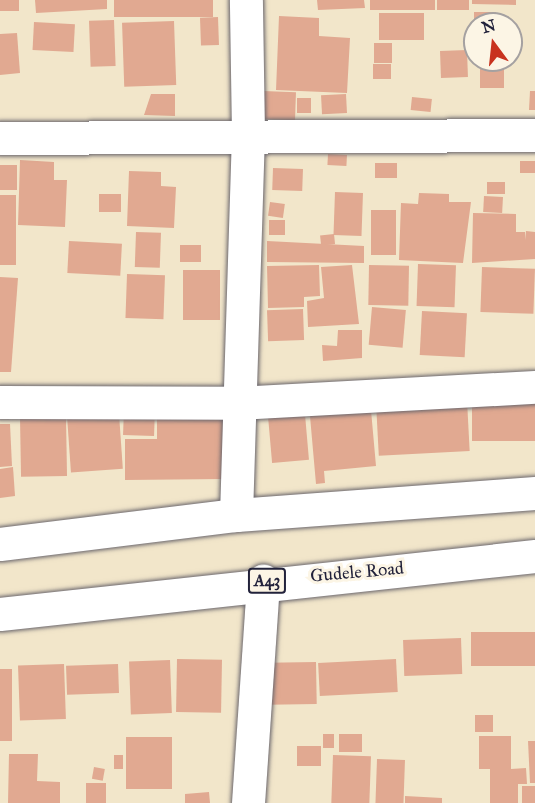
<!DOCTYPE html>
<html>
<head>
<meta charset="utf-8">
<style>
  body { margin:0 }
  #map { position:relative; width:535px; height:803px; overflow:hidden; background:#f2e6ca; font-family:"IM FELL Great Primer",serif }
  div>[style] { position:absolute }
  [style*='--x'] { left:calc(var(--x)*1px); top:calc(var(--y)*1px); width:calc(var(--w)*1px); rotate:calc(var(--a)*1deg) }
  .building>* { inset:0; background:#e1a991; transform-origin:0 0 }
  .roads { filter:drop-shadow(0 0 2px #6b676d) drop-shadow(0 0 2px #6b676d) }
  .minor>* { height:33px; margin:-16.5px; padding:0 16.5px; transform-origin:16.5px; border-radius:16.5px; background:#fff }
  .highway>* { height:33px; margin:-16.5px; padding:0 16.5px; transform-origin:16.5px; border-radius:16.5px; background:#fff }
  span { translate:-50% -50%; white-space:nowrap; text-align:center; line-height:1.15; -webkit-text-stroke:6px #fcf5e5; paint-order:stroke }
  .shield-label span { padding:2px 4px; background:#fcf5e5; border:2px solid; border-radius:4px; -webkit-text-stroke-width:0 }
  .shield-label { font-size:16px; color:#22223b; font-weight:700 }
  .street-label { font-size:18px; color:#22223b }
  .north { position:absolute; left:463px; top:12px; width:60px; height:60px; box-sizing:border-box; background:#fcf5e5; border:2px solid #a5a1a1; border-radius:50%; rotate:345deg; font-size:16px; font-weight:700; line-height:24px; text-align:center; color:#22223b }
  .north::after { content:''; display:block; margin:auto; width:21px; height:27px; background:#c8321e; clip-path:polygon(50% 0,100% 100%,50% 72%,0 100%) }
</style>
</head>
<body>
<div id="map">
  <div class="building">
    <i style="left:0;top:0;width:19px;height:11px"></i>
    <i style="clip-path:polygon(35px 0,107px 0,107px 9px,36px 13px)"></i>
    <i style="left:114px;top:0;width:99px;height:17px"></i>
    <i style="clip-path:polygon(317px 0,364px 0,365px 8px,318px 10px)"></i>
    <i style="left:370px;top:0;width:65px;height:10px"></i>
    <i style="left:437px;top:0;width:32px;height:10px"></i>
    <i style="clip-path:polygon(472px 0,516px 0,516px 5px,472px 4px)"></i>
    <i style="left:474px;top:12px;width:22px;height:12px"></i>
    <i style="left:379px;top:13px;width:45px;height:27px"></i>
    <i style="clip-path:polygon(279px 16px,319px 18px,319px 36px,350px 38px,347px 93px,276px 90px)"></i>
    <i style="left:218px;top:17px;width:28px;height:18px;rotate:88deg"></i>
    <i style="left:114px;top:20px;width:46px;height:25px;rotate:88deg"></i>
    <i style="left:174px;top:21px;width:64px;height:52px;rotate:88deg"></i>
    <i style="left:34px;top:22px;width:41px;height:28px;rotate:3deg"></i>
    <i style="clip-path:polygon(17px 33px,20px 73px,0 75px,0 34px)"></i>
    <i style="left:374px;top:43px;width:18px;height:20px"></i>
    <i style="left:467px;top:50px;width:27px;height:27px;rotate:88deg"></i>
    <i style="left:480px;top:60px;width:24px;height:28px"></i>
    <i style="left:373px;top:64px;width:18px;height:15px"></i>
    <i style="left:263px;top:91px;width:33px;height:28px;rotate:2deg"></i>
    <i style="clip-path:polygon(530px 91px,535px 91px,535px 110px,529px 110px)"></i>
    <i style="clip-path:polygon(151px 94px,175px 94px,175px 116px,144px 115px)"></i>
    <i style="left:346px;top:94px;width:19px;height:25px;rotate:87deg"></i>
    <i style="left:412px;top:97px;width:20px;height:13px;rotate:6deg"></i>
    <i style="left:297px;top:98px;width:14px;height:15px"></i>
    <i style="left:328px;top:154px;width:19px;height:11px;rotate:3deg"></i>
    <i style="clip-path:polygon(20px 160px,54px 162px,54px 180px,67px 180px,65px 227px,18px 225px)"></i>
    <i style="left:520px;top:161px;width:15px;height:12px"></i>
    <i style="left:375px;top:163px;width:22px;height:15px"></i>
    <i style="left:0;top:165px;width:17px;height:25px"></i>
    <i style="left:273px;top:168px;width:30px;height:22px;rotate:2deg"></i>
    <i style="clip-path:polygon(129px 171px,161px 172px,161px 186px,176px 187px,174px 228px,127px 226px)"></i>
    <i style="left:487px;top:182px;width:18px;height:12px"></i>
    <i style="left:335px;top:192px;width:28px;height:43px;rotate:2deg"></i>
    <i style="clip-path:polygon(419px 193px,449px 194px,449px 202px,471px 202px,463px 263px,399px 260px,401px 203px,418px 204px)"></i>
    <i style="left:99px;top:194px;width:22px;height:18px"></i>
    <i style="left:0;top:195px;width:16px;height:70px"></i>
    <i style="left:484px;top:196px;width:19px;height:16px;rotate:3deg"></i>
    <i style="left:270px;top:202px;width:15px;height:14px;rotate:8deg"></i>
    <i style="left:371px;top:210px;width:25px;height:45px"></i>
    <i style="clip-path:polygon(473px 213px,516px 214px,516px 232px,525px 232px,525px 240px,526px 231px,535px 232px,535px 259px,472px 263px)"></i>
    <i style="left:269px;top:220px;width:16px;height:15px"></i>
    <i style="left:136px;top:232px;width:25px;height:35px;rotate:2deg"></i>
    <i style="left:334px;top:234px;width:10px;height:14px;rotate:84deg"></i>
    <i style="left:69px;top:241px;width:53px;height:32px;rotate:3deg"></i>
    <i style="clip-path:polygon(267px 241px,364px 246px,364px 263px,267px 262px)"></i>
    <i style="left:180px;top:245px;width:21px;height:17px"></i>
    <i style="left:418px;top:264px;width:38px;height:42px;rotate:2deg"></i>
    <i style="clip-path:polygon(319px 265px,320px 296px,304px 297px,304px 307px,268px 308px,267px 266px)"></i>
    <i style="clip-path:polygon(352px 265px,359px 324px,308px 327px,307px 301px,324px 298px,321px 267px)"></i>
    <i style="left:369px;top:265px;width:40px;height:40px;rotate:1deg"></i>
    <i style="left:482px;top:267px;width:53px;height:45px;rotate:2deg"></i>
    <i style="left:183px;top:270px;width:37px;height:50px"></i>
    <i style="left:127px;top:274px;width:38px;height:44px;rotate:2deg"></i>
    <i style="clip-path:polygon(0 277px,18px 278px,11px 372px,0 372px)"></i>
    <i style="left:372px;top:307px;width:34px;height:38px;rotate:5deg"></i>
    <i style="left:303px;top:309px;width:31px;height:36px;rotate:88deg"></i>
    <i style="left:422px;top:311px;width:45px;height:44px;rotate:3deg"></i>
    <i style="clip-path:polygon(338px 330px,362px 330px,362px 358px,323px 361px,322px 345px,337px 346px)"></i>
    <i style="left:535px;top:392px;width:49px;height:63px;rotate:90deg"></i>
    <i style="clip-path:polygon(370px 399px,376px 466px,324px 471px,325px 483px,316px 484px,309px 405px)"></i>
    <i style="left:467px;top:400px;width:51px;height:91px;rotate:87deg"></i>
    <i style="left:304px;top:403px;width:57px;height:37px;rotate:85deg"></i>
    <i style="left:124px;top:408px;width:31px;height:27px;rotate:2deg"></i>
    <i style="clip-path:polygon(223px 408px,224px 479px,125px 480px,125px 439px,157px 439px,157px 409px)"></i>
    <i style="left:119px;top:414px;width:55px;height:52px;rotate:86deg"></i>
    <i style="left:66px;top:417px;width:59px;height:46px;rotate:89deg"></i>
    <i style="clip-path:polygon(0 424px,10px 424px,12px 466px,0 467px)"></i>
    <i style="clip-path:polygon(13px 467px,15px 496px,0 498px,0 469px)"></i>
    <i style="left:535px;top:632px;width:34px;height:64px;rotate:90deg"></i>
    <i style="left:461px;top:638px;width:36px;height:58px;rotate:88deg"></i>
    <i style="left:177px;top:659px;width:45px;height:53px;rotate:1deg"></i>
    <i style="left:396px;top:659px;width:33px;height:78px;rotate:87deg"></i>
    <i style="left:170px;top:660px;width:53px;height:41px;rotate:88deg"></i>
    <i style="left:316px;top:662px;width:42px;height:48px;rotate:89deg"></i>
    <i style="left:64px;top:664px;width:55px;height:46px;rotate:88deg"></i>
    <i style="left:118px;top:664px;width:29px;height:52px;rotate:88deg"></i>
    <i style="left:0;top:669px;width:12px;height:72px"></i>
    <i style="left:475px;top:715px;width:18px;height:17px"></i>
    <i style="left:323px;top:734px;width:11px;height:14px"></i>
    <i style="left:339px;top:734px;width:23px;height:18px"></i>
    <i style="clip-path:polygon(479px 736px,511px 736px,511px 769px,526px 768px,527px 784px,518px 784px,518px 803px,490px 803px,490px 769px,479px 769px)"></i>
    <i style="left:172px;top:737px;width:52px;height:46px;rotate:90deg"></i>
    <i style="clip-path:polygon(528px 741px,535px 741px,535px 783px,530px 783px)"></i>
    <i style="left:297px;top:746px;width:24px;height:20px"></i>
    <i style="clip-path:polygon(9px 754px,38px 754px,37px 781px,60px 782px,60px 803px,8px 803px)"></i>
    <i style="left:114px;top:755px;width:9px;height:14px"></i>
    <i style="left:333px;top:755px;width:38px;height:48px;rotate:2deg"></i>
    <i style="left:377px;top:759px;width:28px;height:44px;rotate:2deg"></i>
    <i style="left:94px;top:767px;width:11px;height:12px;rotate:10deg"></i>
    <i style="left:86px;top:783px;width:20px;height:20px"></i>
    <i style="left:522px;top:786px;width:13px;height:17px"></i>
    <i style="clip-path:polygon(209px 792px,210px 803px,185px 803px,185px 794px)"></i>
    <i style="clip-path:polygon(405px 796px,442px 798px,442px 803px,405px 803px)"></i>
  </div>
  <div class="roads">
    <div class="minor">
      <i style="--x:0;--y:138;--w:535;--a:-0.32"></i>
      <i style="--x:0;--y:402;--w:237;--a:0.2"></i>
      <i style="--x:237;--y:403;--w:298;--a:-3.1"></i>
      <i style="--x:236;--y:515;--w:381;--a:-88.2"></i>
      <i style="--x:248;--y:134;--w:134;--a:-90.9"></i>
      <i style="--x:248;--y:803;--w:223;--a:-86.1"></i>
    </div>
    <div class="highway">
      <i style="--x:0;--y:544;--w:238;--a:-7"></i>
      <i style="--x:236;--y:515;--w:300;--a:-4.2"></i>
      <i style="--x:0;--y:614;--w:538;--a:-6.19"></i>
    </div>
  </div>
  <div class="shield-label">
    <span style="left:267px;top:581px">A43</span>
  </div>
  <div class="street-label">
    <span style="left:357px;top:572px;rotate:-5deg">Gudele Road</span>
  </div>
  <div class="north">N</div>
</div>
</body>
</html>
